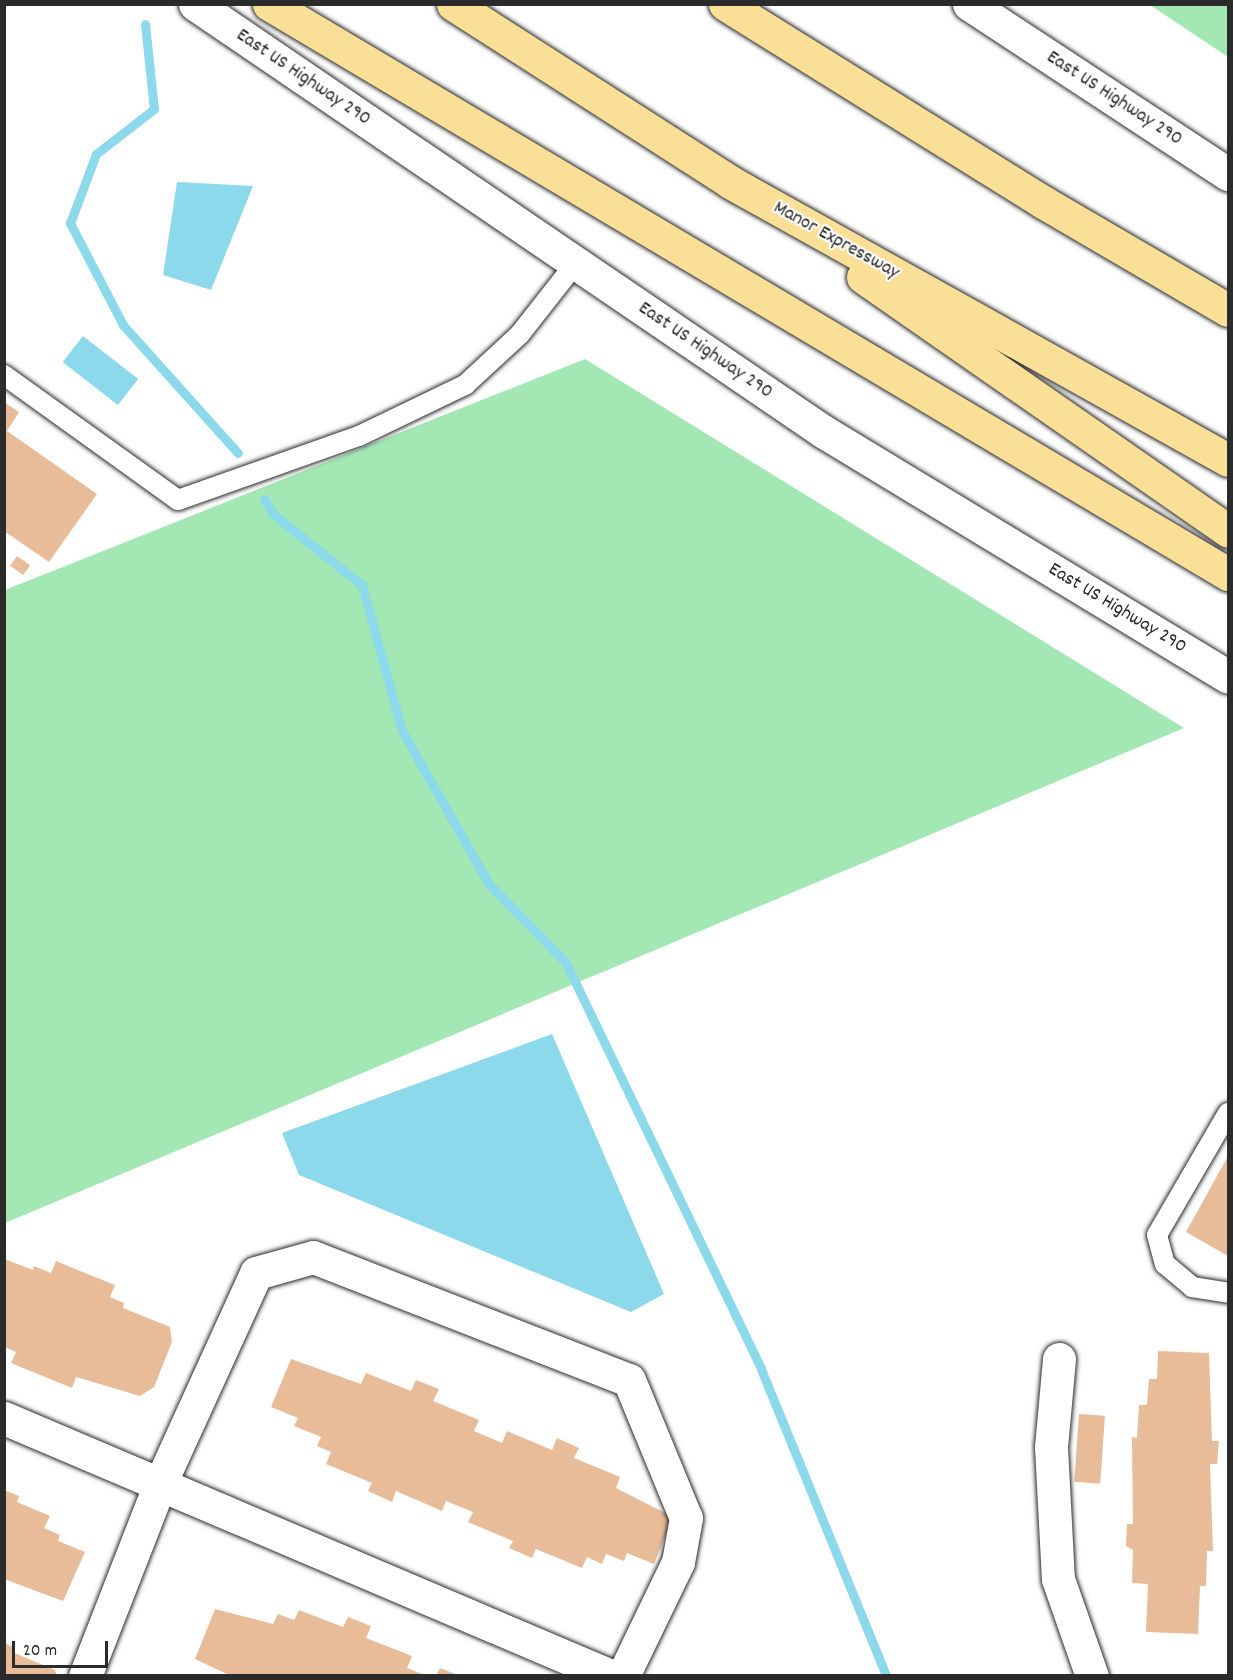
<!DOCTYPE html>
<html>
<head>
<meta charset="utf-8">
<style>
  body { margin:0 }
  #map { position:relative; width:1233px; height:1680px; overflow:hidden; background:#fff; font-family:Dekko,sans-serif }
  div>[style] { position:absolute }
  [style*='--x'] { left:calc(var(--x)*1px); top:calc(var(--y)*1px); width:calc(var(--w)*1px); rotate:calc(var(--a)*1deg) }
  .green>* { inset:0; background:#a2e7b4 }
  .water>* { inset:0; background:#8cd9eb; transform-origin:0 0 }
  .stream>* { height:9px; margin:-4.5px; padding:0 4.5px; transform-origin:4.5px; border-radius:4.5px; background:#8cd9eb }
  .building>* { inset:0; background:#e8bc98; transform-origin:0 0 }
  .roads { filter:drop-shadow(0 0 2px #2b2b2b) drop-shadow(0 0 2px #2b2b2b) }
  .service>* { height:20px; margin:-10px; padding:0 10px; transform-origin:10px; border-radius:10px; background:#fff }
  .minor>* { height:33px; margin:-16.5px; padding:0 16.5px; transform-origin:16.5px; border-radius:16.5px; background:#fff }
  .secondary>* { height:33px; margin:-16.5px; padding:0 16.5px; transform-origin:16.5px; border-radius:16.5px; background:#fff }
  .motorway>* { height:33px; margin:-16.5px; padding:0 16.5px; transform-origin:16.5px; border-radius:16.5px; background:#fadf96 }
  span { translate:-50% -50%; white-space:nowrap; text-align:center; line-height:1.15; -webkit-text-stroke:4.5px #fff; paint-order:stroke }
  .street-label { font-size:20px; color:#2b2b2b }
  .frame { position:absolute; inset:0; border:6px solid #2b2b2b; pointer-events:none }
  .scale { position:absolute; left:12px; top:1641px; width:96px; height:27px; box-sizing:border-box; border:3px solid #2b2b2b; border-top:0; padding-left:8px; font-size:18px; line-height:21px; white-space:nowrap; color:#2b2b2b; -webkit-text-stroke:4px #fff; paint-order:stroke }
</style>
</head>
<body>
<div id="map">
  <div class="green">
    <i style="clip-path:polygon(1150px 5px,1228px 5px,1228px 57px)"></i>
    <i style="clip-path:polygon(585px 359px,1184px 728px,5px 1223px,5px 590px)"></i>
  </div>
  <div class="water">
    <i style="clip-path:polygon(177px 182px,253px 186px,211px 290px,163px 275px)"></i>
    <i style="left:83px;top:336px;width:70px;height:33px;rotate:38deg"></i>
    <i style="clip-path:polygon(552px 1034px,664px 1294px,631px 1312px,299px 1175px,282px 1133px)"></i>
  </div>
  <div class="stream">
    <i style="--x:145;--y:24;--w:85;--a:84"></i>
    <i style="--x:154;--y:109;--w:73;--a:142.2"></i>
    <i style="--x:96;--y:154;--w:74;--a:110.6"></i>
    <i style="--x:70;--y:223;--w:115;--a:62.5"></i>
    <i style="--x:123;--y:325;--w:172;--a:48.1"></i>
    <i style="--x:264;--y:499;--w:17;--a:59"></i>
    <i style="--x:273;--y:514;--w:114;--a:38.6"></i>
    <i style="--x:362;--y:585;--w:151;--a:74.7"></i>
    <i style="--x:402;--y:731;--w:176;--a:60.4"></i>
    <i style="--x:489;--y:884;--w:110;--a:45.7"></i>
    <i style="--x:566;--y:963;--w:450;--a:64.3"></i>
    <i style="--x:761;--y:1369;--w:331;--a:67.8"></i>
  </div>
  <div class="building">
    <i style="clip-path:polygon(4px 402px,19px 412px,7px 431px,97px 494px,49px 562px,4px 531px)"></i>
    <i style="left:17px;top:556px;width:16px;height:12px;rotate:35deg"></i>
    <i style="clip-path:polygon(1228px 1156px,1228px 1256px,1186px 1232px)"></i>
    <i style="clip-path:polygon(4px 1259px,33px 1270px,34px 1266px,51px 1273px,56px 1261px,80px 1271px,115px 1285px,110px 1297px,124px 1303px,123px 1308px,170px 1327px,172px 1342px,154px 1387px,140px 1396px,76px 1377px,72px 1388px,11px 1363px,16px 1352px,4px 1347px)"></i>
    <i style="clip-path:polygon(1158px 1351px,1209px 1353px,1212px 1441px,1219px 1441px,1217px 1464px,1210px 1464px,1213px 1551px,1207px 1551px,1206px 1586px,1200px 1586px,1198px 1634px,1146px 1632px,1148px 1584px,1132px 1583px,1133px 1550px,1126px 1546px,1127px 1524px,1133px 1524px,1132px 1437px,1137px 1438px,1139px 1405px,1147px 1405px,1149px 1379px,1157px 1379px)"></i>
    <i style="clip-path:polygon(291px 1359px,361px 1384px,366px 1373px,411px 1391px,416px 1380px,439px 1389px,433px 1401px,479px 1420px,474px 1431px,502px 1443px,507px 1431px,552px 1450px,557px 1438px,579px 1448px,574px 1458px,620px 1477px,616px 1488px,673px 1517px,654px 1564px,627px 1553px,624px 1561px,606px 1554px,602px 1564px,587px 1557px,582px 1568px,536px 1549px,532px 1558px,509px 1548px,513px 1541px,468px 1522px,473px 1512px,446px 1501px,442px 1511px,396px 1491px,392px 1502px,368px 1491px,372px 1483px,326px 1464px,331px 1452px,317px 1446px,321px 1437px,294px 1426px,298px 1418px,271px 1407px)"></i>
    <i style="left:1079px;top:1414px;width:26px;height:68px;rotate:4deg"></i>
    <i style="clip-path:polygon(4px 1490px,19px 1496px,17px 1502px,50px 1516px,44px 1528px,60px 1535px,58px 1541px,85px 1552px,63px 1601px,4px 1579px)"></i>
    <i style="clip-path:polygon(215px 1609px,273px 1624px,278px 1614px,294px 1620px,299px 1610px,343px 1627px,348px 1617px,371px 1626px,366px 1638px,412px 1656px,407px 1668px,427px 1676px,231px 1676px,195px 1659px)"></i>
    <i style="clip-path:polygon(4px 1643px,14px 1647px,12px 1652px,55px 1670px,57px 1676px,4px 1676px)"></i>
    <i style="clip-path:polygon(440px 1668px,458px 1675px,458px 1676px,436px 1676px)"></i>
  </div>
  <div class="roads">
    <div class="service">
      <i style="--x:4;--y:375;--w:214;--a:35.7"></i>
      <i style="--x:178;--y:500;--w:192;--a:-19.5"></i>
      <i style="--x:359;--y:436;--w:118;--a:-25.7"></i>
      <i style="--x:465;--y:385;--w:75;--a:-42.8"></i>
      <i style="--x:520;--y:334;--w:89;--a:-51.8"></i>
      <i style="--x:1228;--y:1113;--w:141;--a:120.2"></i>
      <i style="--x:1157;--y:1235;--w:30;--a:75"></i>
      <i style="--x:1165;--y:1264;--w:35;--a:40"></i>
      <i style="--x:1192;--y:1287;--w:36;--a:9"></i>
    </div>
    <div class="minor">
      <i style="--x:1059;--y:1359;--w:88;--a:95.2"></i>
      <i style="--x:1051;--y:1447;--w:132;--a:87"></i>
      <i style="--x:1058;--y:1579;--w:103;--a:70.7"></i>
      <i style="--x:4;--y:1418;--w:660;--a:23.03"></i>
      <i style="--x:85;--y:1676;--w:204;--a:-68.7"></i>
      <i style="--x:159;--y:1486;--w:234;--a:-65.5"></i>
      <i style="--x:256;--y:1273;--w:59;--a:-15.7"></i>
      <i style="--x:313;--y:1257;--w:339;--a:21.3"></i>
      <i style="--x:629;--y:1380;--w:149;--a:67.6"></i>
      <i style="--x:686;--y:1518;--w:45;--a:100.3"></i>
      <i style="--x:678;--y:1562;--w:127;--a:115.8"></i>
    </div>
    <div class="secondary">
      <i style="--x:195;--y:4;--w:761;--a:34.23"></i>
      <i style="--x:824;--y:432;--w:472;--a:31.2"></i>
      <i style="--x:969;--y:4;--w:310;--a:33.3"></i>
    </div>
    <div class="motorway">
      <i style="--x:269;--y:4;--w:1116;--a:30.73"></i>
      <i style="--x:453;--y:4;--w:329;--a:32.7"></i>
      <i style="--x:730;--y:182;--w:570;--a:29.17"></i>
      <i style="--x:725;--y:4;--w:375;--a:31.9"></i>
      <i style="--x:1043;--y:202;--w:214;--a:30.3"></i>
      <i style="--x:863;--y:277;--w:445;--a:34.8"></i>
    </div>
  </div>
  <div class="street-label">
    <span style="left:303px;top:78px;rotate:34deg">East US Highway 290</span>
    <span style="left:1114px;top:99px;rotate:33deg">East US Highway 290</span>
    <span style="left:836px;top:241px;rotate:29deg">Manor Expressway</span>
    <span style="left:705px;top:351px;rotate:34deg">East US Highway 290</span>
    <span style="left:1117px;top:609px;rotate:31deg">East US Highway 290</span>
  </div>
  <div class="frame"></div>
  <div class="scale">20 m</div>
</div>
</body>
</html>
